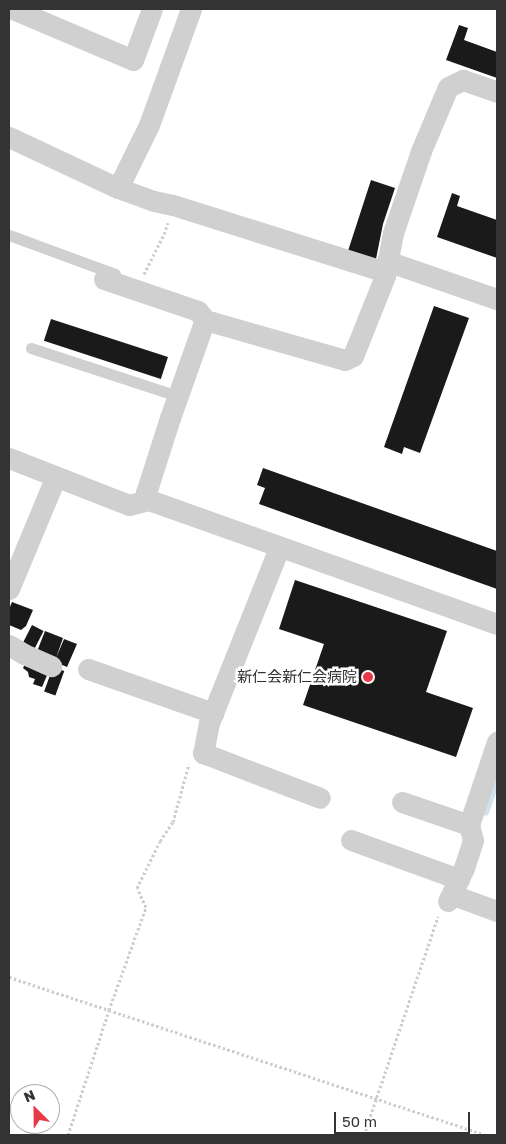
<!DOCTYPE html>
<html>
<head>
<meta charset="utf-8">
<style>
  body { margin:0 }
  #map { position:relative; width:506px; height:1144px; overflow:hidden; background:#fff; font-family:"Golos Text","Noto Sans JP",sans-serif }
  div>[style] { position:absolute }
  [style*='--x'] { left:calc(var(--x)*1px); top:calc(var(--y)*1px); width:calc(var(--w)*1px); rotate:calc(var(--a)*1deg) }
  .stream>* { height:5.5px; margin:-2.75px; padding:0 2.75px; transform-origin:2.75px; border-radius:2.75px; background:#cfe2ee }
  .building>* { inset:0; background:#1a1a1a; transform-origin:0 0 }
  .path>* { height:3px; margin-top:-1.5px; transform-origin:0; background:repeating-linear-gradient(90deg,#cdcdcd 0 2.5px,transparent 0 5px) }
  .lane>* { height:11px; margin:-5.5px; padding:0 5.5px; transform-origin:5.5px; border-radius:5.5px; background:#d0d0d0 }
  .street>* { height:21px; margin:-10.5px; padding:0 10.5px; transform-origin:10.5px; border-radius:10.5px; background:#d0d0d0 }
  .dots>* { width:14px; height:14px; translate:-50% -50%; box-sizing:border-box; border:2px solid #fff; border-radius:50% }
  span { translate:-50% -50%; white-space:nowrap; text-align:center; line-height:1.15; -webkit-text-stroke:5px #fff; paint-order:stroke }
  .poi-label { font-size:15px; color:#333 }
  .right { translate:-100% -50%; text-align:right }
  .frame { position:absolute; inset:0; border:10px solid #333; pointer-events:none }
  .north { position:absolute; left:10px; top:1084px; width:50px; height:50px; box-sizing:border-box; background:#fff; border:1px solid #adadad; border-radius:50%; rotate:337deg; font-size:14px; font-weight:700; line-height:20px; text-align:center; color:#333 }
  .north::after { content:''; display:block; margin:auto; width:18px; height:22px; background:#e63946; clip-path:polygon(50% 0,100% 100%,50% 72%,0 100%) }
  .scale { position:absolute; left:334px; top:1112px; width:136px; height:22px; box-sizing:border-box; border:2px solid #333; border-top:0; padding-left:6px; font-size:15px; line-height:18px; white-space:nowrap; color:#333; -webkit-text-stroke:4px #fff; paint-order:stroke }
</style>
</head>
<body>
<div id="map">
  <div class="stream">
    <i style="--x:486;--y:813;--w:34;--a:-71"></i>
  </div>
  <div class="building">
    <i style="clip-path:polygon(459px 25px,468px 28px,464px 40px,497px 52px,497px 78px,446px 60px)"></i>
    <i style="clip-path:polygon(371px 180px,395px 188px,383px 224px,375px 264px,347px 254px)"></i>
    <i style="clip-path:polygon(452px 193px,460px 196px,457px 206px,497px 220px,497px 258px,437px 237px)"></i>
    <i style="clip-path:polygon(434px 306px,469px 318px,420px 453px,404px 447px,402px 454px,384px 447px)"></i>
    <i style="left:51px;top:319px;width:123px;height:23px;rotate:18deg"></i>
    <i style="clip-path:polygon(263px 468px,497px 551px,497px 589px,259px 504px,265px 488px,257px 485px)"></i>
    <i style="clip-path:polygon(295px 580px,447px 631px,426px 692px,473px 708px,456px 757px,303px 705px,324px 644px,279px 629px)"></i>
    <i style="clip-path:polygon(12px 602px,33px 610px,26px 626px,21px 630px,9px 625px,9px 609px)"></i>
    <i style="left:32px;top:625px;width:13px;height:25px;rotate:27deg"></i>
    <i style="clip-path:polygon(45px 631px,63px 638px,56px 658px,64px 639px,77px 644px,67px 667px,36px 654px)"></i>
    <i style="clip-path:polygon(26px 662px,49px 671px,42px 687px,33px 684px,35px 679px,29px 677px,28px 672px,23px 668px)"></i>
    <i style="left:53px;top:667px;width:12px;height:26px;rotate:20deg"></i>
  </div>
  <div class="path">
    <i style="--x:144;--y:274;--w:45;--a:-63.4"></i>
    <i style="--x:164;--y:234;--w:12;--a:-70"></i>
    <i style="--x:9;--y:977;--w:502;--a:18.33"></i>
    <i style="--x:68;--y:1135;--w:132;--a:-71.8"></i>
    <i style="--x:109;--y:1010;--w:109;--a:-70.2"></i>
    <i style="--x:146;--y:907;--w:21;--a:-115"></i>
    <i style="--x:137;--y:888;--w:52;--a:-63.9"></i>
    <i style="--x:160;--y:841;--w:23;--a:-56"></i>
    <i style="--x:173;--y:822;--w:60;--a:-74.6"></i>
    <i style="--x:364;--y:1135;--w:231;--a:-71.3"></i>
  </div>
  <div class="lane">
    <i style="--x:9;--y:235;--w:113;--a:20.2"></i>
    <i style="--x:31;--y:348;--w:155;--a:18.1"></i>
  </div>
  <div class="street">
    <i style="--x:13;--y:9;--w:130;--a:23"></i>
    <i style="--x:133;--y:60;--w:54;--a:-69.6"></i>
    <i style="--x:9;--y:137;--w:120;--a:25.1"></i>
    <i style="--x:118;--y:188;--w:38;--a:20"></i>
    <i style="--x:154;--y:201;--w:19;--a:12"></i>
    <i style="--x:173;--y:205;--w:223;--a:17.5"></i>
    <i style="--x:118;--y:188;--w:70;--a:-63.8"></i>
    <i style="--x:149;--y:125;--w:123;--a:-70.1"></i>
    <i style="--x:387;--y:261;--w:116;--a:19.1"></i>
    <i style="--x:104;--y:279;--w:99;--a:18.8"></i>
    <i style="--x:198;--y:311;--w:14;--a:51"></i>
    <i style="--x:9;--y:458;--w:129;--a:21.4"></i>
    <i style="--x:129;--y:505;--w:21;--a:-14"></i>
    <i style="--x:149;--y:500;--w:369;--a:19.6"></i>
    <i style="--x:149;--y:500;--w:8;--a:-113"></i>
    <i style="--x:146;--y:493;--w:79;--a:-72.3"></i>
    <i style="--x:170;--y:418;--w:99;--a:-70.5"></i>
    <i style="--x:203;--y:325;--w:5;--a:-37"></i>
    <i style="--x:207;--y:322;--w:5;--a:0"></i>
    <i style="--x:212;--y:322;--w:138;--a:15.9"></i>
    <i style="--x:345;--y:360;--w:9;--a:-27"></i>
    <i style="--x:353;--y:356;--w:86;--a:-68.2"></i>
    <i style="--x:385;--y:276;--w:44;--a:-79.5"></i>
    <i style="--x:393;--y:233;--w:87;--a:-71.1"></i>
    <i style="--x:421;--y:151;--w:69;--a:-67.1"></i>
    <i style="--x:448;--y:87;--w:17;--a:-25"></i>
    <i style="--x:463;--y:80;--w:36;--a:19"></i>
    <i style="--x:279;--y:548;--w:188;--a:111.8"></i>
    <i style="--x:209;--y:723;--w:31;--a:101"></i>
    <i style="--x:203;--y:753;--w:125;--a:21"></i>
    <i style="--x:9;--y:589;--w:122;--a:-67.4"></i>
    <i style="--x:9;--y:645;--w:17;--a:31"></i>
    <i style="--x:24;--y:654;--w:30;--a:24"></i>
    <i style="--x:88;--y:669;--w:133;--a:19.4"></i>
    <i style="--x:402;--y:802;--w:71;--a:18.9"></i>
    <i style="--x:351;--y:840;--w:115;--a:19.9"></i>
    <i style="--x:453;--y:895;--w:47;--a:20"></i>
    <i style="--x:448;--y:901;--w:37;--a:-64"></i>
    <i style="--x:464;--y:868;--w:29;--a:-72"></i>
    <i style="--x:473;--y:840;--w:16;--a:-105"></i>
    <i style="--x:469;--y:825;--w:88;--a:-71.4"></i>
  </div>
  <div class="dots">
    <i style="left:368px;top:677px;background:#e63946"></i>
  </div>
  <div class="poi-label">
    <span class="right" style="left:357px;top:677px">新仁会新仁会病院</span>
  </div>
  <div class="frame"></div>
  <div class="north">N</div>
  <div class="scale">50 m</div>
</div>
</body>
</html>
